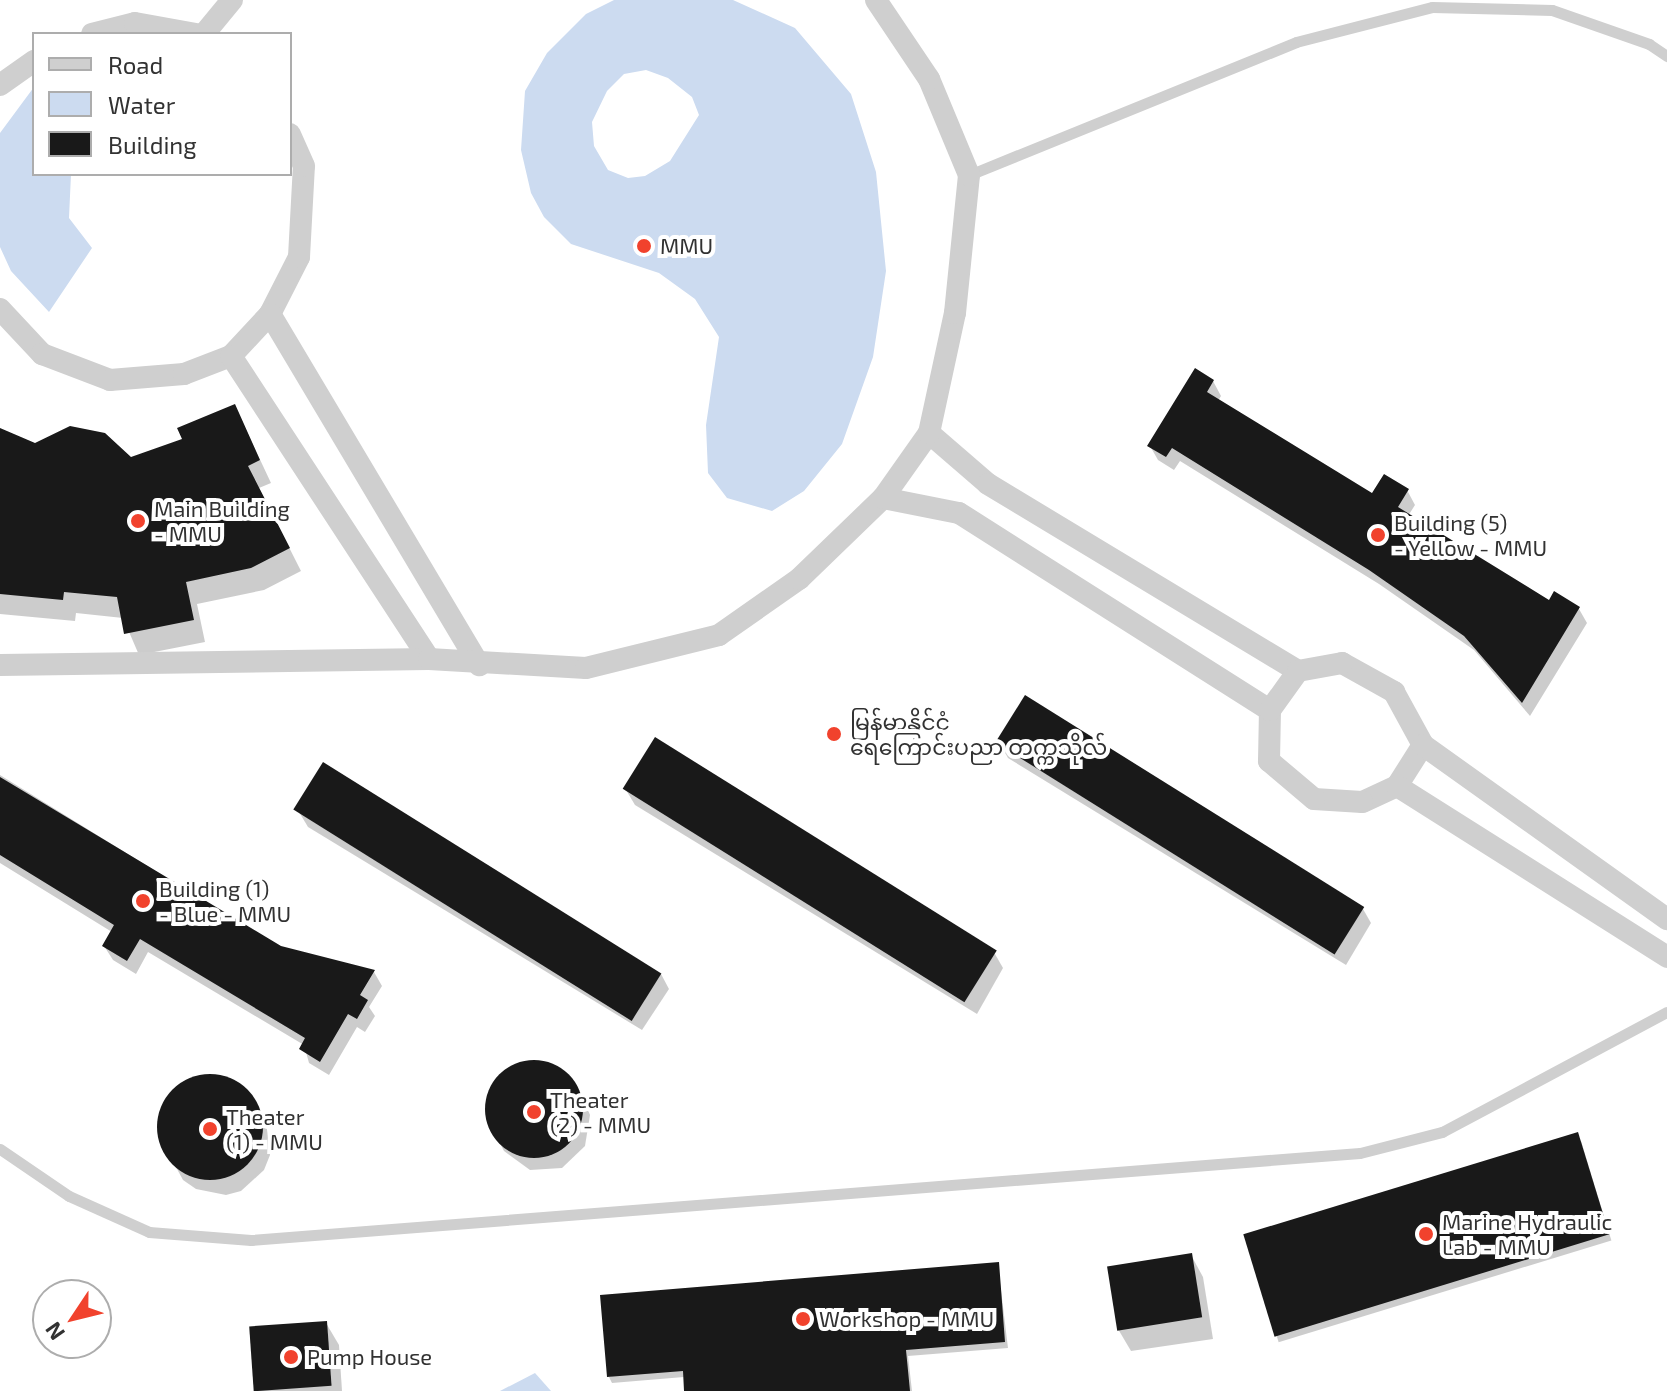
<!DOCTYPE html>
<html>
<head>
<meta charset="utf-8">
<style>
  body { margin:0 }
  #map { position:relative; width:1667px; height:1391px; overflow:hidden; background:#fff; font-family:"Exo 2","Noto Sans Myanmar",sans-serif }
  div>[style] { position:absolute }
  [style*='--x'] { left:calc(var(--x)*1px); top:calc(var(--y)*1px); width:calc(var(--w)*1px); rotate:calc(var(--a)*1deg) }
  .water>* { inset:0; background:#ccdbf0 }
  .shadow>* { inset:0; background:#0003; transform-origin:0 0 }
  .building>* { inset:0; background:#191919; transform-origin:0 0 }
  .round { border-radius:50% }
  .service>* { height:11px; margin:-5.5px; padding:0 5.5px; transform-origin:5.5px; border-radius:5.5px; background:#cfcfcf }
  .minor>* { height:22px; margin:-11px; padding:0 11px; transform-origin:11px; border-radius:11px; background:#cfcfcf }
  .dots>* { width:22px; height:22px; translate:-50% -50%; box-sizing:border-box; border:4px solid #fff; border-radius:50% }
  span { translate:-50% -50%; white-space:nowrap; text-align:center; line-height:1.15; -webkit-text-stroke:8px #fff; paint-order:stroke }
  .poi-label { font-size:22px; color:#323232 }
  .left { translate:0 -50%; text-align:left }
  .legend { position:absolute; left:32px; top:32px; width:260px; height:144px; box-sizing:border-box; background:#fff; border:2px solid #adadad; margin:0; padding:10px 14px; list-style:none; font-size:24px; color:#323232 }
  .legend li { display:flex; align-items:center; gap:16px; height:40px }
  .legend b { width:40px; border:2px solid #adadad }
  .north { position:absolute; left:32px; top:1279px; width:80px; height:80px; box-sizing:border-box; background:#fff; border:2px solid #adadad; border-radius:50%; rotate:235deg; font-size:22px; font-weight:700; line-height:32px; text-align:center; color:#323232 }
  .north::after { content:''; display:block; margin:auto; width:28px; height:36px; background:#f1422d; clip-path:polygon(50% 0,100% 100%,50% 72%,0 100%) }
</style>
</head>
<body>
<div id="map">
  <div class="water">
    <i style="clip-path:polygon(evenodd,614px 0,733px 0,795px 28px,851px 94px,876px 172px,886px 271px,873px 357px,842px 444px,804px 491px,772px 511px,727px 498px,708px 473px,706px 425px,719px 337px,695px 299px,659px 273px,571px 244px,544px 217px,531px 193px,521px 150px,525px 91px,547px 53px,586px 14px,614px 0,646px 70px,668px 78px,692px 97px,699px 115px,670px 161px,645px 176px,628px 178px,608px 170px,594px 146px,592px 122px,607px 91px,624px 74px,646px 70px)"></i>
    <i style="clip-path:polygon(34px 87px,34px 174px,71px 174px,69px 218px,92px 248px,49px 312px,11px 271px,0 247px,0 133px)"></i>
    <i style="clip-path:polygon(535px 1373px,551px 1391px,500px 1391px)"></i>
  </div>
  <div class="shadow">
    <i style="clip-path:polygon(1213px 381px,1221px 396px,1218px 401px,1373px 496px,1407px 490px,1415px 505px,1408px 516px,1550px 603px,1579px 609px,1587px 623px,1530px 716px,1474px 650px,1379px 584px,1180px 461px,1174px 470px,1158px 460px,1150px 446px)"></i>
    <i style="clip-path:polygon(235px 406px,271px 483px,259px 488px,301px 571px,264px 590px,197px 604px,205px 642px,139px 655px,123px 618px,76px 613px,75px 621px,0 614px,0 430px,35px 445px,130px 459px,185px 440px)"></i>
    <i style="clip-path:polygon(1000px 744px,1363px 909px,1371px 923px,1346px 965px,1008px 758px)"></i>
    <i style="clip-path:polygon(0 775px,280px 948px,374px 972px,382px 986px,369px 1007px,375px 1016px,365px 1032px,357px 1027px,329px 1075px,309px 1063px,304px 1045px,148px 952px,136px 974px,113px 960px,104px 946px,112px 932px,0 863px)"></i>
    <i style="clip-path:polygon(626px 790px,995px 954px,1003px 968px,977px 1014px,635px 805px)"></i>
    <i style="clip-path:polygon(299px 812px,661px 974px,669px 989px,642px 1030px,308px 827px)"></i>
    <i style="clip-path:polygon(520px 1064px,551px 1064px,575px 1085px,584px 1100px,590px 1115px,585px 1146px,562px 1168px,530px 1170px,504px 1151px,496px 1136px,487px 1108px,489px 1094px,506px 1071px)"></i>
    <i style="clip-path:polygon(201px 1076px,234px 1081px,266px 1121px,270px 1155px,264px 1170px,241px 1191px,226px 1195px,196px 1189px,183px 1180px,159px 1136px,164px 1105px,172px 1092px)"></i>
    <i style="left:1581px;top:1141px;width:104px;height:348px;rotate:73deg"></i>
    <i style="clip-path:polygon(1191px 1255px,1203px 1277px,1213px 1339px,1131px 1351px,1118px 1329px)"></i>
    <i style="clip-path:polygon(998px 1265px,1008px 1348px,908px 1356px,912px 1391px,710px 1391px,708px 1375px,612px 1383px,609px 1377px)"></i>
    <i style="clip-path:polygon(326px 1323px,339px 1345px,342px 1391px,256px 1391px,251px 1329px)"></i>
  </div>
  <div class="building">
    <i style="clip-path:polygon(1195px 368px,1214px 380px,1207px 392px,1372px 493px,1384px 474px,1409px 489px,1398px 507px,1549px 600px,1554px 591px,1580px 607px,1522px 703px,1464px 636px,1369px 570px,1172px 448px,1166px 457px,1147px 446px)"></i>
    <i style="clip-path:polygon(235px 404px,260px 460px,248px 466px,290px 548px,251px 568px,186px 582px,194px 620px,124px 634px,117px 597px,64px 592px,63px 600px,0 594px,0 428px,35px 443px,70px 426px,105px 433px,131px 457px,182px 439px,177px 428px)"></i>
    <i style="left:1025px;top:695px;width:400px;height:56px;rotate:32deg"></i>
    <i style="left:655px;top:737px;width:403px;height:61px;rotate:32deg"></i>
    <i style="left:323px;top:762px;width:399px;height:56px;rotate:32deg"></i>
    <i style="clip-path:polygon(0 777px,281px 946px,375px 970px,360px 995px,368px 1000px,357px 1019px,348px 1014px,320px 1062px,299px 1049px,305px 1038px,140px 939px,127px 961px,102px 946px,114px 925px,0 855px)"></i>
    <i class="round" style="left:485px;top:1060px;width:98px;height:98px"></i>
    <i class="round" style="left:157px;top:1074px;width:106px;height:106px"></i>
    <i style="left:1578px;top:1132px;width:107px;height:350px;rotate:73deg"></i>
    <i style="left:1192px;top:1253px;width:65px;height:86px;rotate:81deg"></i>
    <i style="clip-path:polygon(999px 1262px,1005px 1342px,906px 1350px,910px 1391px,684px 1391px,683px 1371px,607px 1377px,600px 1295px)"></i>
    <i style="left:327px;top:1321px;width:65px;height:78px;rotate:86deg"></i>
  </div>
  <div class="service">
    <i style="--x:969;--y:175;--w:353;--a:-22.1"></i>
    <i style="--x:1296;--y:42;--w:140;--a:-14.4"></i>
    <i style="--x:1432;--y:7;--w:120;--a:1.4"></i>
    <i style="--x:1552;--y:10;--w:103;--a:19.3"></i>
    <i style="--x:1649;--y:44;--w:22;--a:34"></i>
    <i style="--x:0;--y:1149;--w:83;--a:34.3"></i>
    <i style="--x:69;--y:1196;--w:88;--a:24.2"></i>
    <i style="--x:149;--y:1232;--w:102;--a:4.5"></i>
    <i style="--x:251;--y:1240;--w:1112;--a:-4.49"></i>
    <i style="--x:1360;--y:1153;--w:85;--a:-14.4"></i>
    <i style="--x:1442;--y:1132;--w:255;--a:-28.1"></i>
  </div>
  <div class="minor">
    <i style="--x:92;--y:34;--w:44;--a:-14.3"></i>
    <i style="--x:135;--y:23;--w:62;--a:10.2"></i>
    <i style="--x:204;--y:34;--w:44;--a:-50.5"></i>
    <i style="--x:0;--y:85;--w:42;--a:-35.2"></i>
    <i style="--x:0;--y:309;--w:62;--a:47"></i>
    <i style="--x:42;--y:354;--w:73;--a:20.9"></i>
    <i style="--x:110;--y:380;--w:74;--a:-4.6"></i>
    <i style="--x:184;--y:374;--w:50;--a:-21"></i>
    <i style="--x:231;--y:356;--w:57;--a:-47.1"></i>
    <i style="--x:270;--y:314;--w:64;--a:-63"></i>
    <i style="--x:299;--y:257;--w:91;--a:-86.9"></i>
    <i style="--x:304;--y:166;--w:35;--a:-114"></i>
    <i style="--x:270;--y:314;--w:409;--a:59.2"></i>
    <i style="--x:231;--y:356;--w:362;--a:56.8"></i>
    <i style="--x:929;--y:433;--w:78;--a:40.8"></i>
    <i style="--x:988;--y:484;--w:362;--a:31.1"></i>
    <i style="--x:883;--y:498;--w:77;--a:11.2"></i>
    <i style="--x:959;--y:513;--w:368;--a:32.4"></i>
    <i style="--x:1342;--y:663;--w:60;--a:29.1"></i>
    <i style="--x:1394;--y:692;--w:60;--a:61.3"></i>
    <i style="--x:1423;--y:745;--w:49;--a:122.4"></i>
    <i style="--x:1397;--y:786;--w:38;--a:155"></i>
    <i style="--x:1362;--y:802;--w:48;--a:-176.4"></i>
    <i style="--x:1314;--y:799;--w:59;--a:-139.8"></i>
    <i style="--x:1269;--y:761;--w:51;--a:-88.9"></i>
    <i style="--x:1270;--y:710;--w:48;--a:-54.3"></i>
    <i style="--x:1298;--y:671;--w:45;--a:-10.3"></i>
    <i style="--x:0;--y:665;--w:429;--a:-0.8"></i>
    <i style="--x:429;--y:659;--w:157;--a:3.3"></i>
    <i style="--x:586;--y:668;--w:137;--a:-13.9"></i>
    <i style="--x:719;--y:635;--w:98;--a:-35"></i>
    <i style="--x:799;--y:579;--w:117;--a:-44"></i>
    <i style="--x:883;--y:498;--w:80;--a:-54.7"></i>
    <i style="--x:929;--y:433;--w:123;--a:-77.8"></i>
    <i style="--x:955;--y:313;--w:139;--a:-84.2"></i>
    <i style="--x:969;--y:175;--w:104;--a:-112.6"></i>
    <i style="--x:929;--y:79;--w:95;--a:-123.9"></i>
    <i style="--x:1423;--y:745;--w:300;--a:35.5"></i>
    <i style="--x:1397;--y:786;--w:320;--a:32.3"></i>
  </div>
  <div class="dots">
    <i style="left:644px;top:246px;background:#f1422d"></i>
    <i style="left:138px;top:521px;background:#f1422d"></i>
    <i style="left:1378px;top:535px;background:#f1422d"></i>
    <i style="left:834px;top:734px;background:#f1422d"></i>
    <i style="left:143px;top:901px;background:#f1422d"></i>
    <i style="left:534px;top:1112px;background:#f1422d"></i>
    <i style="left:210px;top:1129px;background:#f1422d"></i>
    <i style="left:1426px;top:1234px;background:#f1422d"></i>
    <i style="left:803px;top:1319px;background:#f1422d"></i>
    <i style="left:291px;top:1357px;background:#f1422d"></i>
  </div>
  <div class="poi-label">
    <span class="left" style="left:660px;top:246px">MMU</span>
    <span class="left" style="left:154px;top:521px">Main Building<br>- MMU</span>
    <span class="left" style="left:1394px;top:535px">Building (5)<br>- Yellow - MMU</span>
    <span class="left" style="left:850px;top:734px">မြန်မာနိုင်ငံ<br>ရေကြောင်းပညာ တက္ကသိုလ်</span>
    <span class="left" style="left:159px;top:901px">Building (1)<br>- Blue - MMU</span>
    <span class="left" style="left:550px;top:1112px">Theater<br>(2) - MMU</span>
    <span class="left" style="left:226px;top:1129px">Theater<br>(1) - MMU</span>
    <span class="left" style="left:1442px;top:1234px">Marine Hydraulic<br>Lab - MMU</span>
    <span class="left" style="left:819px;top:1319px">Workshop - MMU</span>
    <span class="left" style="left:307px;top:1357px">Pump House</span>
  </div>
  <ul class="legend">
  <li><b style="height:10px;background:#cfcfcf"></b>Road</li>
  <li><b style="height:22px;background:#ccdbf0"></b>Water</li>
  <li><b style="height:22px;background:#191919"></b>Building</li>
  </ul>
  <div class="north">N</div>
</div>
</body>
</html>
